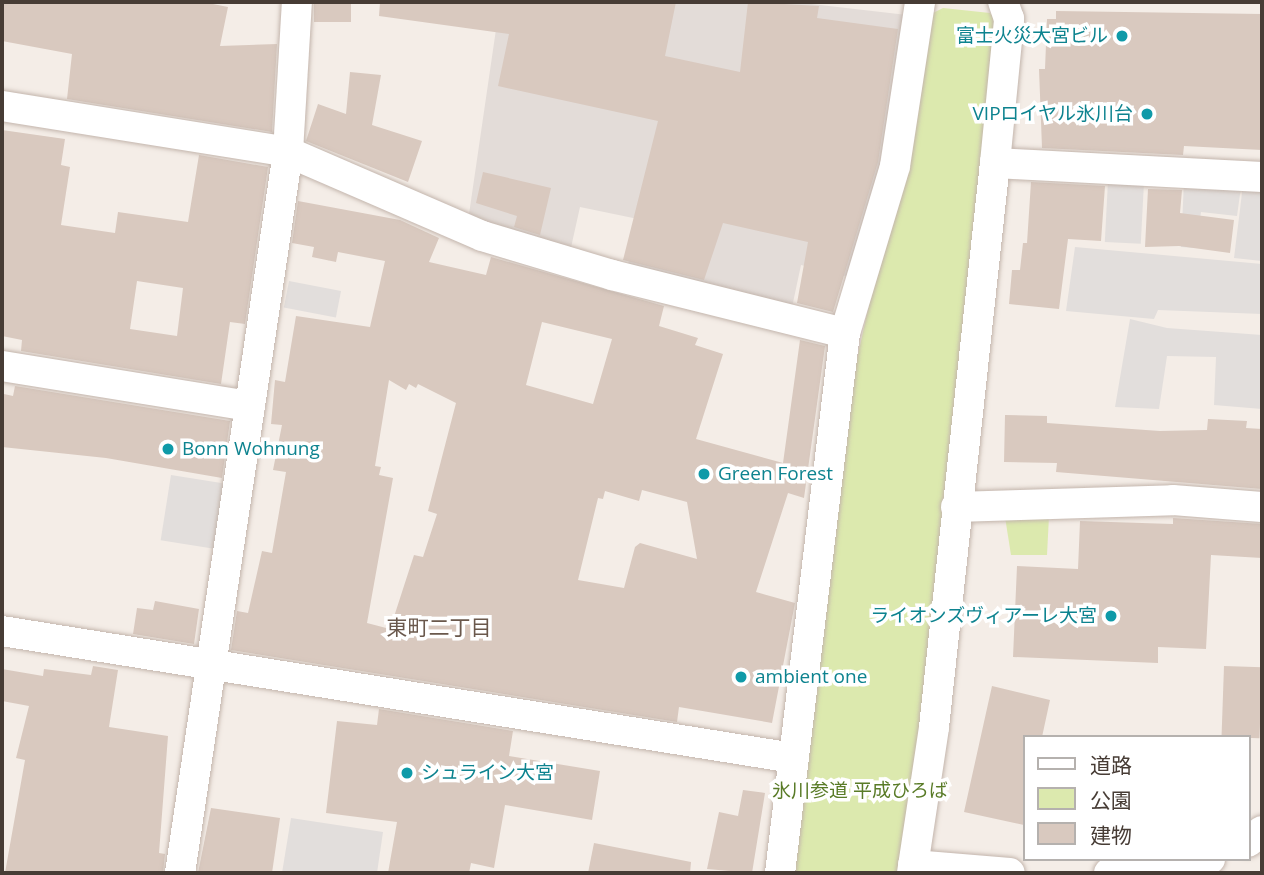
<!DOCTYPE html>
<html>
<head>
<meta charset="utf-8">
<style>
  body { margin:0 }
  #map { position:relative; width:1264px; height:875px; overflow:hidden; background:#f4ede7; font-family:"Open Sans","Noto Sans JP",sans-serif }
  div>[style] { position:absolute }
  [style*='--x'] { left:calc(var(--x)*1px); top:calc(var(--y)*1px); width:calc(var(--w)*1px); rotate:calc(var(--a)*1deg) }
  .industrial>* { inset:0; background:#e3dcd8 }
  .green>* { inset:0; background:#dce9ae }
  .parking>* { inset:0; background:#e2dedc; transform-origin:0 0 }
  .building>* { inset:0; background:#d9c9bf; transform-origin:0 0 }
  .roads { filter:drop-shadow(0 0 2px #c3b5ac) drop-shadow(0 0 2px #c3b5ac) }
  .minor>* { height:30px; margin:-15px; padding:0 15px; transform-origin:15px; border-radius:15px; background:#fff }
  .dots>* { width:19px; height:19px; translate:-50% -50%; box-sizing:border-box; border:4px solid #fff; border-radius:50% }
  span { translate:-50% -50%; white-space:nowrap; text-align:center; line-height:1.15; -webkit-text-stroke:7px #fff; paint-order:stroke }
  .culture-label { font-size:19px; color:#0d838f }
  .right { translate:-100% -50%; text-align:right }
  .left { translate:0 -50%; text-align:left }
  .park-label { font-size:19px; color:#597b27 }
  .neighbourhood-label { font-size:21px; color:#6a584c }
  .frame { position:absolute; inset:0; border:4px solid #473c35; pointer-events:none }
  .legend { position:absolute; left:1023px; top:735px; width:228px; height:126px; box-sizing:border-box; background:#fff; border:2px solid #b5b1ae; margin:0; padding:9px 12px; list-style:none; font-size:21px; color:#473c35 }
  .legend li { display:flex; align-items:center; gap:14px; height:35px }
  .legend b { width:35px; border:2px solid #b5b1ae }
</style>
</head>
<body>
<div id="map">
  <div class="industrial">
    <i style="clip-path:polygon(500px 2px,794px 2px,907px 15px,884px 176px,853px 278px,801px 265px,791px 312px,627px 269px,638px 219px,580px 207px,570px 252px,468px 221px)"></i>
  </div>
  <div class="green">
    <i style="clip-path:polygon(943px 8px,990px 13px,1000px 26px,906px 873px,792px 873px,852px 382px,933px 13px)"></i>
    <i style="clip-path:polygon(1049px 516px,1047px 555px,1011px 555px,1005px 517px)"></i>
  </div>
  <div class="parking">
    <i style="left:1108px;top:181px;width:36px;height:61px;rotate:3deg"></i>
    <i style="clip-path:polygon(1184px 181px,1241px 187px,1237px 216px,1201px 212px,1196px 248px,1181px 247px)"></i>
    <i style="clip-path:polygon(1243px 185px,1262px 187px,1262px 261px,1234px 258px)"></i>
    <i style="clip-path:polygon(1075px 247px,1262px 264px,1262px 314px,1158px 310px,1154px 319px,1066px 311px)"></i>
    <i style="left:289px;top:281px;width:53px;height:27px;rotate:11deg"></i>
    <i style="clip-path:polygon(1130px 319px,1167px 328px,1262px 335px,1262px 409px,1214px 405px,1216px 357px,1167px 356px,1159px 409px,1115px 407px)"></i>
    <i style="left:171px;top:475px;width:54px;height:66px;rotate:9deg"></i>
    <i style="clip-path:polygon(291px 818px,383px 832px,377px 873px,282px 873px)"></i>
  </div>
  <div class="building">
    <i style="clip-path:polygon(2px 2px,203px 2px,228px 7px,220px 46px,277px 44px,272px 132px,67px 99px,72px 54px,2px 41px)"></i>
    <i style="left:314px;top:2px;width:37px;height:20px"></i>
    <i style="clip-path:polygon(380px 2px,676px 2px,665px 56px,740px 72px,748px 2px,819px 6px,817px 18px,898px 29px,878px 162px,833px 312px,797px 303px,808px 242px,723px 223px,704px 280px,623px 260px,658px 121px,498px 86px,509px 34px,379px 16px)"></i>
    <i style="clip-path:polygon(1056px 11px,1262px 14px,1262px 150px,1184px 146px,1183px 155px,1042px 148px,1039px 69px,1045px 69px,1047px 19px,1056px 19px)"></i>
    <i style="clip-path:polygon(350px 72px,381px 75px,372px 125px,422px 141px,408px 182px,306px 141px,318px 104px,346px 114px)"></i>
    <i style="clip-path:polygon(evenodd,2px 130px,65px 139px,61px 165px,70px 167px,61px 225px,115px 233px,118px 212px,188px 222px,199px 155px,268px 167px,245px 324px,230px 322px,221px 384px,21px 351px,22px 340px,2px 336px,2px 130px,137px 281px,183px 288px,177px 336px,130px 329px,137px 281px)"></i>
    <i style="clip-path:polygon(483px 172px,551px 188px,540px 235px,514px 227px,517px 216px,476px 203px)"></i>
    <i style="clip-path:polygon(1031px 182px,1105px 186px,1101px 241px,1068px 239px,1059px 309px,1009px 304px,1012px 270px,1020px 270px,1023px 243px,1027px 243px)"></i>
    <i style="clip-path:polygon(1148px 189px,1182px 190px,1180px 213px,1234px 220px,1230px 253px,1179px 246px,1145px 247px)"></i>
    <i style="clip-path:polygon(evenodd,298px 201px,400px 220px,439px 238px,429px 262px,486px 275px,491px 257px,664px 306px,659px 326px,698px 338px,695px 345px,723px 354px,696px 439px,783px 463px,800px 340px,825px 346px,804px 498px,788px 493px,756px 592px,795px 603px,772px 723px,679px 707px,677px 722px,231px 650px,237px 611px,248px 613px,262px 551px,272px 553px,286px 472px,273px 470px,282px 425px,271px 424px,275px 380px,285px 382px,296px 316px,370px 327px,385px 261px,338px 252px,336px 262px,312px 257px,314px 247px,292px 243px,298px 201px,542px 322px,612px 339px,593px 404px,526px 385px,542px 322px,298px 201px,389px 380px,406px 390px,409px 384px,416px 388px,418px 384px,456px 403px,428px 511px,437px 514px,423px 557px,414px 555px,390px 629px,367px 623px,393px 478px,379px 475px,381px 467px,375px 466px,389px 380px,298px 201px,642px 490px,687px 502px,697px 559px,640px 543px,635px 547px,624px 588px,578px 580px,598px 498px,603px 499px,605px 491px,639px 501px,642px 490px)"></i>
    <i style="clip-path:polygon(15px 386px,230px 421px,222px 478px,106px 458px,2px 447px,4px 394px,13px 396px)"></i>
    <i style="clip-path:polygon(1005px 415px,1047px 416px,1047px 423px,1160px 431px,1207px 430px,1208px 419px,1247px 421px,1246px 428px,1262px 429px,1262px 489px,1056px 472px,1057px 463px,1004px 462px)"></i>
    <i style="clip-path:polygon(1173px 518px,1262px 524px,1262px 558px,1211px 555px,1206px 649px,1158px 647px,1158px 663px,1013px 657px,1017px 566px,1078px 569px,1080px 521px,1173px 524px)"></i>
    <i style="clip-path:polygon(155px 601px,199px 609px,194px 644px,133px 634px,137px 608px,153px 610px)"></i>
    <i style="clip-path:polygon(93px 666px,118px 670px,109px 727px,168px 736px,159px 853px,165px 854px,163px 873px,5px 873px,25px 760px,16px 758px,29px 706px,2px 701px,2px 669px,43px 676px,44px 669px,91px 675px)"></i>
    <i style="left:1224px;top:666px;width:38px;height:71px;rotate:2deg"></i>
    <i style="clip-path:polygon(992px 686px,1050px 700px,1042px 737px,1024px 737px,1024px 825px,964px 812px)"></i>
    <i style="clip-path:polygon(379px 709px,513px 731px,509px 756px,600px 771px,592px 820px,505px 805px,494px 868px,471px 863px,469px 873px,388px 873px,397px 822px,326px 813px,337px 721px,377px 725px)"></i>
    <i style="clip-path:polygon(743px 790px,765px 793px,752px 873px,707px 869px,719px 812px,738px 816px)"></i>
    <i style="clip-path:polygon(211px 808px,280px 818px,272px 873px,198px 873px)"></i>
    <i style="clip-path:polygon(594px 843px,691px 862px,690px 873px,588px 873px)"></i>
  </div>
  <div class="roads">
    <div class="minor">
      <i style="--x:2;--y:106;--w:290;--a:9.1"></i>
      <i style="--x:288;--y:152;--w:211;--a:23.4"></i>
      <i style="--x:482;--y:236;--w:136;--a:16.7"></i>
      <i style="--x:612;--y:275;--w:240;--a:14"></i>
      <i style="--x:995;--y:163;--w:267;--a:3"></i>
      <i style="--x:2;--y:366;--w:251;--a:9.2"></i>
      <i style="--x:956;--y:507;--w:217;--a:-1.8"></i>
      <i style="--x:1173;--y:500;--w:89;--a:4.5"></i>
      <i style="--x:2;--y:631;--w:801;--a:9.12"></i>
      <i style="--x:1248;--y:842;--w:18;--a:-38"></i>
      <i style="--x:913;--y:865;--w:97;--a:4.7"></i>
      <i style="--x:180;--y:873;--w:729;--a:-81.48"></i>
      <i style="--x:288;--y:152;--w:150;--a:-86.6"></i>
      <i style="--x:780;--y:873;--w:544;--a:-83.14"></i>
      <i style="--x:845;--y:333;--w:174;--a:-73.3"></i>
      <i style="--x:895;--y:166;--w:166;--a:-81.3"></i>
      <i style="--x:912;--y:873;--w:148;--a:-81.4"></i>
      <i style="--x:934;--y:727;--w:567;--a:-83.83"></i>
      <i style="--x:995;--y:163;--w:145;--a:-84.4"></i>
      <i style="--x:1009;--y:19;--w:18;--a:-109"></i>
      <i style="--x:1109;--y:873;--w:102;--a:-7.9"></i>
    </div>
  </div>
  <div class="dots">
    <i style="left:1122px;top:36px;background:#0f9aa8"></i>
    <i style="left:1147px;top:114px;background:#0f9aa8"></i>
    <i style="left:168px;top:449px;background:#0f9aa8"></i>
    <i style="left:704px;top:474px;background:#0f9aa8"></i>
    <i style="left:1111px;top:616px;background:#0f9aa8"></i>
    <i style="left:741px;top:677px;background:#0f9aa8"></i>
    <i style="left:407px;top:773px;background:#0f9aa8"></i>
  </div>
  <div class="culture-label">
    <span class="right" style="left:1108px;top:36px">富士火災大宮ビル</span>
    <span class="right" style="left:1133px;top:114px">VIPロイヤル氷川台</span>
    <span class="left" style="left:182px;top:449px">Bonn Wohnung</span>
    <span class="left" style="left:718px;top:474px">Green Forest</span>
    <span class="right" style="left:1097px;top:616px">ライオンズヴィアーレ大宮</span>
    <span class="left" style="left:755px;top:677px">ambient one</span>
    <span class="left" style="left:421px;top:773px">シュライン大宮</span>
  </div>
  <div class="park-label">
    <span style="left:860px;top:791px">氷川参道 平成ひろば</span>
  </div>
  <div class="neighbourhood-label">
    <span style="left:439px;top:627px">東町二丁目</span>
  </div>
  <div class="frame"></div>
  <ul class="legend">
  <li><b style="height:9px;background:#fff"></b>道路</li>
  <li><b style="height:19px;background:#dce9ae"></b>公園</li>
  <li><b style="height:19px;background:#d9c9bf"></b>建物</li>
  </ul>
</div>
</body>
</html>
